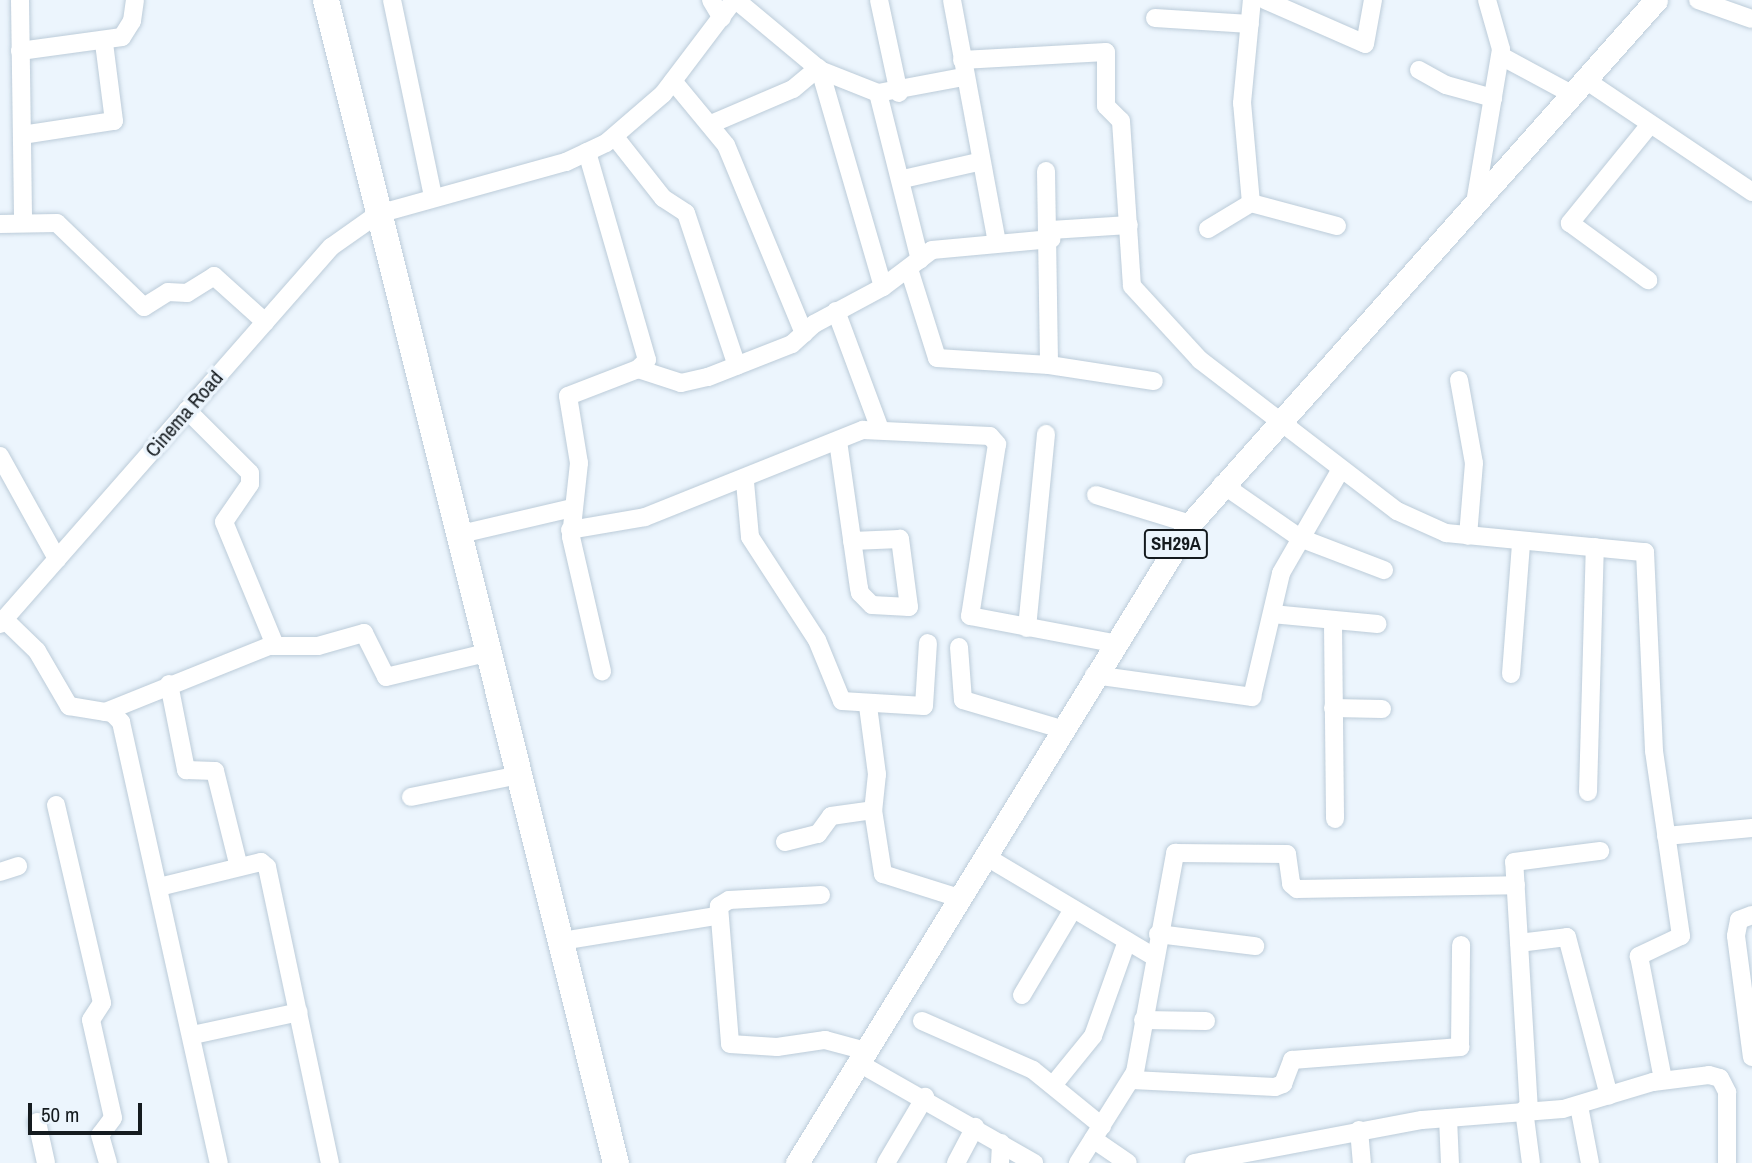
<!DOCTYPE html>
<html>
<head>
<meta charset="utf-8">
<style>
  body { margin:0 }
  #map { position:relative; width:1752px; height:1163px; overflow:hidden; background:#ecf5fd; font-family:"Archivo Narrow",sans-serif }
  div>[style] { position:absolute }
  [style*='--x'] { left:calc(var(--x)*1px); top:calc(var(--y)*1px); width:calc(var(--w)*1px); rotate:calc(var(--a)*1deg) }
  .roads { filter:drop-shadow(0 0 2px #bcccd9) drop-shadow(0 0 2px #bcccd9) }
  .minor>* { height:18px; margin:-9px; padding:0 9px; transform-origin:9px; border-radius:9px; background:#fff }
  .major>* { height:23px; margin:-11.5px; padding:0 11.5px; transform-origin:11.5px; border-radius:11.5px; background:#fff }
  .highway>* { height:26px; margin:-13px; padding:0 13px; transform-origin:13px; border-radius:13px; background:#fff }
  span { translate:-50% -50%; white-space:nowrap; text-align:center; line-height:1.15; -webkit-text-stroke:7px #ecf5fd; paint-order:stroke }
  .shield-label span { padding:2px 5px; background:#ecf5fd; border:2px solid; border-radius:5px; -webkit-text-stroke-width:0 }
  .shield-label { font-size:19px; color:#151b1f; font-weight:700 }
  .street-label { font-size:21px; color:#151b1f }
  .scale { position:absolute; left:28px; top:1103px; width:114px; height:32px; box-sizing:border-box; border:4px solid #151b1f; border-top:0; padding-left:9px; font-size:21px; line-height:24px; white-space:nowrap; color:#151b1f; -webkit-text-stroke:5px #ecf5fd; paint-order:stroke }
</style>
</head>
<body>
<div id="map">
  <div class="roads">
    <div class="minor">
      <i style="--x:20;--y:0;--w:223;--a:89.2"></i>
      <i style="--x:392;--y:0;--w:201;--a:78.2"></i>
      <i style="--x:711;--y:0;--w:21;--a:59"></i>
      <i style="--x:736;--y:0;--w:109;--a:39.8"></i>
      <i style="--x:820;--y:70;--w:62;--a:21.6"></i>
      <i style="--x:878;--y:93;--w:86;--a:-10.7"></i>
      <i style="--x:879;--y:0;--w:95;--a:77.9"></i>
      <i style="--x:952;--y:0;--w:247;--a:79.5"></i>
      <i style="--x:1265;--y:0;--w:109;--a:23.7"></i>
      <i style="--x:1365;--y:44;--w:45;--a:-79.7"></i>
      <i style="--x:1698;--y:0;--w:57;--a:19.4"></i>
      <i style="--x:1155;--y:18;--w:95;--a:3.6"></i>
      <i style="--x:20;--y:51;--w:103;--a:-7.8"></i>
      <i style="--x:122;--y:37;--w:19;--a:-58"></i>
      <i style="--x:132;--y:21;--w:21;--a:-82"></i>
      <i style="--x:1501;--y:56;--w:84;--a:28.4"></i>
      <i style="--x:962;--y:60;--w:144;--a:-3.2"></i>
      <i style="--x:1106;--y:52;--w:54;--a:90"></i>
      <i style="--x:1106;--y:106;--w:21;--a:45"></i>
      <i style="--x:1121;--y:121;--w:165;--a:86.2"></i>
      <i style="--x:1132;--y:286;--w:100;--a:47.4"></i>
      <i style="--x:1200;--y:360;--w:248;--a:37.5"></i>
      <i style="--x:1397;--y:511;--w:54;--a:24.2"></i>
      <i style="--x:1446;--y:533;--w:200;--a:5.5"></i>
      <i style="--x:1645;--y:552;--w:199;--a:87.4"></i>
      <i style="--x:1654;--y:751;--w:187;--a:81.7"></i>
      <i style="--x:1681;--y:936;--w:47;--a:154.5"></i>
      <i style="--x:1639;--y:956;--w:126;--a:79"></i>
      <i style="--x:820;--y:70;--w:226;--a:73.8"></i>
      <i style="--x:1419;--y:70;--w:31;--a:29"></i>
      <i style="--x:1446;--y:85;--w:49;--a:15.5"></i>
      <i style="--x:673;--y:81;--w:83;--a:50.4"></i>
      <i style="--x:726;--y:145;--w:204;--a:67.5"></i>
      <i style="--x:1587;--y:81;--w:199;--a:33.9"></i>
      <i style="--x:878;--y:93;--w:172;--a:75.9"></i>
      <i style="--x:711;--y:124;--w:89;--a:-23.1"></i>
      <i style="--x:793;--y:89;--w:33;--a:-40"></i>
      <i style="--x:1648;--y:127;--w:124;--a:129.1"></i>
      <i style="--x:1570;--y:223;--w:97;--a:36.2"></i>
      <i style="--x:22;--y:135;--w:93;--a:-8.7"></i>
      <i style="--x:114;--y:121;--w:79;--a:-97.3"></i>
      <i style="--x:615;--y:137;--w:78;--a:51.8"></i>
      <i style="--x:663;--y:198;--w:27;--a:33"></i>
      <i style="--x:686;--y:213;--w:161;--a:71.6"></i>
      <i style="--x:587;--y:152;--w:216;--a:73.9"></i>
      <i style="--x:647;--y:360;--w:13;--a:135"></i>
      <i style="--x:638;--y:369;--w:75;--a:158.9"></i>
      <i style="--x:568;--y:396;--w:68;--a:80.7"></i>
      <i style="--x:579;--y:463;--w:74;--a:96.2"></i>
      <i style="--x:571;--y:537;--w:138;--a:77"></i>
      <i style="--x:1046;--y:171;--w:194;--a:89.1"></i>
      <i style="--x:903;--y:179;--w:77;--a:-12.8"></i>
      <i style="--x:1251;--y:203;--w:89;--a:15"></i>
      <i style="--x:1475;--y:203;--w:156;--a:-80.4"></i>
      <i style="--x:1501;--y:49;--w:51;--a:-105.9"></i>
      <i style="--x:0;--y:224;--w:57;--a:-1"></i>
      <i style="--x:57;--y:223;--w:121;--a:44"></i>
      <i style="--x:144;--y:307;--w:28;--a:-32"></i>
      <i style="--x:168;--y:292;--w:19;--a:3"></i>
      <i style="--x:187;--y:293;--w:32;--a:-32"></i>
      <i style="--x:214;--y:276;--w:69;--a:42"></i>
      <i style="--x:1208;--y:229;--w:50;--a:-31.2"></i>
      <i style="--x:1251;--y:203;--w:100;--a:-95.1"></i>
      <i style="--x:1242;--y:103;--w:103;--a:-84.5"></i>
      <i style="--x:1051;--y:230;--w:78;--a:-3.7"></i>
      <i style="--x:909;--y:269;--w:93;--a:72.5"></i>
      <i style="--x:937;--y:358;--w:112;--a:3.6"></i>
      <i style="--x:1049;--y:365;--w:106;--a:8.7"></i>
      <i style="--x:836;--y:311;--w:126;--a:69.6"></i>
      <i style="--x:638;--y:369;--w:45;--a:18"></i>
      <i style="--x:681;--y:383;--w:28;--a:-13"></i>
      <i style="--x:708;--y:377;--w:90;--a:-21.4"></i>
      <i style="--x:792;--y:344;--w:30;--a:-42"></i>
      <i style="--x:814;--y:324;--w:78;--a:-28.2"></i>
      <i style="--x:883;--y:287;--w:61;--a:-37.1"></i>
      <i style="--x:932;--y:250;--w:120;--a:-5.3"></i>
      <i style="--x:1459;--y:380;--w:84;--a:79.8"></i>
      <i style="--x:1474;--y:463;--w:73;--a:94.7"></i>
      <i style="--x:187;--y:410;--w:89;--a:45"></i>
      <i style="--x:250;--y:473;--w:11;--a:90"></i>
      <i style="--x:250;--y:484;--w:46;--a:124.4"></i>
      <i style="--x:224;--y:522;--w:133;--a:67.5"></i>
      <i style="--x:838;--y:441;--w:148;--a:81.9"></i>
      <i style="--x:859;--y:588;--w:5;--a:79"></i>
      <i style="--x:860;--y:593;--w:17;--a:45"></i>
      <i style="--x:872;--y:605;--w:37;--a:3"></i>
      <i style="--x:909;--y:607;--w:69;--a:-97.5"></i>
      <i style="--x:900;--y:539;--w:48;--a:177.6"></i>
      <i style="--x:0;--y:456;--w:118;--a:61"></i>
      <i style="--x:745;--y:482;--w:55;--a:84.8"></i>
      <i style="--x:750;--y:537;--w:123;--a:57"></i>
      <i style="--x:817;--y:640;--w:66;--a:67.7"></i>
      <i style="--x:842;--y:701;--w:82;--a:3.5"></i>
      <i style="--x:924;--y:706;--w:63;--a:-86.4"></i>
      <i style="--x:1222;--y:484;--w:95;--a:34.7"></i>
      <i style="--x:1300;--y:538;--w:90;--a:20.9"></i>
      <i style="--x:1096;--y:495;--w:98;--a:17.1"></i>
      <i style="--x:570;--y:530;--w:76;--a:-9.8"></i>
      <i style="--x:645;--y:517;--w:235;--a:-21.8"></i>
      <i style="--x:863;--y:430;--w:127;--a:2.7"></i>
      <i style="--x:990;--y:436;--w:11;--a:49"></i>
      <i style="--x:997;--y:444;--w:174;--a:98.9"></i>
      <i style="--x:970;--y:616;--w:146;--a:10.7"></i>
      <i style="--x:461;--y:534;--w:114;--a:-13.2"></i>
      <i style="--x:1272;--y:614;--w:106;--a:5.4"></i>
      <i style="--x:4;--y:619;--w:46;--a:44.1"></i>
      <i style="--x:37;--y:651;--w:64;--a:59.8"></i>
      <i style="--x:69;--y:706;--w:44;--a:9.2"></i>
      <i style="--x:112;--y:713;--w:13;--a:45"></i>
      <i style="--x:121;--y:722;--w:452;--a:77.5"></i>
      <i style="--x:0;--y:624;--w:502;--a:-48.72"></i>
      <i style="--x:331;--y:247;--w:57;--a:-35.1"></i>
      <i style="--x:378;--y:214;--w:195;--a:-15.5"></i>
      <i style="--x:566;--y:162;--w:44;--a:-25.4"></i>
      <i style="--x:606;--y:143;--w:75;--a:-40.7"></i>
      <i style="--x:663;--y:94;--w:118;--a:-52.9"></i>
      <i style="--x:1333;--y:624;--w:195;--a:89.4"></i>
      <i style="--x:1027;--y:628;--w:195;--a:-84.4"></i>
      <i style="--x:959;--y:647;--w:53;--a:85.7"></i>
      <i style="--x:963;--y:700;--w:102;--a:16.5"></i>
      <i style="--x:1511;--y:674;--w:131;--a:-85.6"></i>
      <i style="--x:1094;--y:675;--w:160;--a:7.9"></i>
      <i style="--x:1252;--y:697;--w:127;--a:-76.8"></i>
      <i style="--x:1281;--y:573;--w:120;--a:-60"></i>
      <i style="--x:169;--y:684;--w:88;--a:78.8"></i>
      <i style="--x:186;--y:770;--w:29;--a:2"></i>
      <i style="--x:215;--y:771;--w:99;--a:76"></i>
      <i style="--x:868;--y:706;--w:69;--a:82.5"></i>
      <i style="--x:877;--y:774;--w:36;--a:96"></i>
      <i style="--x:873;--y:810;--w:65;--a:81.1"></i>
      <i style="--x:883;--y:874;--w:80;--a:17.5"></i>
      <i style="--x:1333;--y:708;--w:49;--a:1.2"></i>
      <i style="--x:105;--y:712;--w:177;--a:-21.9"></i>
      <i style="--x:269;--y:646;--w:49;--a:0"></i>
      <i style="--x:318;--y:646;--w:48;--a:-15.8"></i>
      <i style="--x:364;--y:633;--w:49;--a:63.4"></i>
      <i style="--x:386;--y:677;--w:107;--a:-13.5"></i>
      <i style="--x:1588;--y:792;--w:245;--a:-88.4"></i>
      <i style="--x:411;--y:797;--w:110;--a:-11.5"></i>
      <i style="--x:56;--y:805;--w:203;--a:76.9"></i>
      <i style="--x:102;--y:1003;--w:20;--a:123"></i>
      <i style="--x:91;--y:1020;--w:100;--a:77.3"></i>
      <i style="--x:113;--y:1118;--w:21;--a:127"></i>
      <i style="--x:100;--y:1135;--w:29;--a:74"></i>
      <i style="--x:1666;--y:836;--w:86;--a:-5.3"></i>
      <i style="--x:785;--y:842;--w:34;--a:-14"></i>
      <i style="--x:818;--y:834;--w:22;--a:-54"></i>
      <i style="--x:831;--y:816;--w:42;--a:-8.1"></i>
      <i style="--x:985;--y:856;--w:196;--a:30.8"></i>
      <i style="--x:0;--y:872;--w:19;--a:-18"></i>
      <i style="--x:159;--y:887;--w:105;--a:-13.8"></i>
      <i style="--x:261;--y:862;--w:8;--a:40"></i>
      <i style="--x:267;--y:867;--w:303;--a:78"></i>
      <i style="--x:821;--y:895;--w:92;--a:176.9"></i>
      <i style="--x:729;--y:900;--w:12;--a:149"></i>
      <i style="--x:719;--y:906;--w:138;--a:85.4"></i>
      <i style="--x:730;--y:1044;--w:47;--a:3.7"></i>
      <i style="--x:777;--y:1047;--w:49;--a:-8.3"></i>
      <i style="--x:825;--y:1040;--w:39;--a:15"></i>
      <i style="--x:1752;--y:915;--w:14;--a:159"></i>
      <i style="--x:1739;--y:920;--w:16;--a:101"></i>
      <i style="--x:1736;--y:936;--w:122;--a:82.5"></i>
      <i style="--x:1158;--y:934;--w:98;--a:7.1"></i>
      <i style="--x:562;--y:941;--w:157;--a:-9.2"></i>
      <i style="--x:1519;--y:943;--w:48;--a:-7.1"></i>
      <i style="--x:1567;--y:937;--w:164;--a:75.2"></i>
      <i style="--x:1022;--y:995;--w:100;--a:-59.3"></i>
      <i style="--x:1143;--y:1020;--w:63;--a:0.9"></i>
      <i style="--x:922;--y:1021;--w:121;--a:23.8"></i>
      <i style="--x:1033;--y:1070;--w:89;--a:39.1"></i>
      <i style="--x:193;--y:1035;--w:108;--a:-12.2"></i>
      <i style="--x:857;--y:1062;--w:204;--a:29.7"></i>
      <i style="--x:1132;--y:1080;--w:143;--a:2.8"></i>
      <i style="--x:1275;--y:1087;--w:9;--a:-21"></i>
      <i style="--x:1283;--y:1084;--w:26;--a:-69"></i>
      <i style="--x:1292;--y:1060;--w:169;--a:-4.4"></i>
      <i style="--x:1460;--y:1047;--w:102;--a:-89.4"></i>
      <i style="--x:1054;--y:1084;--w:62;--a:-50.9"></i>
      <i style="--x:1093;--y:1036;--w:101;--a:-70.3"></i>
      <i style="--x:1579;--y:1106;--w:58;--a:79.1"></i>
      <i style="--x:1524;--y:1110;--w:53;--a:82.5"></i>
      <i style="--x:1529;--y:1111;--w:249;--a:-93.4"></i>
      <i style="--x:1514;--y:862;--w:87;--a:-7.3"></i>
      <i style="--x:1448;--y:1118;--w:45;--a:87.5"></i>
      <i style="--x:37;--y:1122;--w:42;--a:77.6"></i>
      <i style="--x:1359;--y:1130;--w:33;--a:85"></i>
      <i style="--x:1093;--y:1139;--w:42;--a:34.4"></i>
      <i style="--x:886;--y:1163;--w:77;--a:-59.4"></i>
      <i style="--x:956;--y:1163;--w:41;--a:-62.2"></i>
      <i style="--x:1000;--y:1163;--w:20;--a:-87"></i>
      <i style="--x:1078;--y:1163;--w:107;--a:-57.9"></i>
      <i style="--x:1135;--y:1072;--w:223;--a:-79.6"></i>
      <i style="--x:1175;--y:853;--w:112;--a:0.5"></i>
      <i style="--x:1287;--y:854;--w:30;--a:82"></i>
      <i style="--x:1291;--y:884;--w:8;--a:40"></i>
      <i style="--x:1297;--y:889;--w:219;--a:-1"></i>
      <i style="--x:1194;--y:1163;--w:232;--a:-10.7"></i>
      <i style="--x:1422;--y:1120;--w:141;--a:-4.5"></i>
      <i style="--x:1563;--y:1109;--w:94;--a:-16.7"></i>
      <i style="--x:1653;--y:1082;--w:56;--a:-7.1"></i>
      <i style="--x:1709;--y:1075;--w:11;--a:15"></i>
      <i style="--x:1720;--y:1078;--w:16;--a:63"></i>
      <i style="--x:1727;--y:1092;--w:71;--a:90"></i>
    </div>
    <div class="major">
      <i style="--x:797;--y:1163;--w:750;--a:-58.41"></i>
      <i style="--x:1190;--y:524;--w:701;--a:-48.35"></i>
    </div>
    <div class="highway">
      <i style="--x:326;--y:0;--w:1199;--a:76"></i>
    </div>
  </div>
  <div class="shield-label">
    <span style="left:1176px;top:544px">SH29A</span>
  </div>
  <div class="street-label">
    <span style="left:184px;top:414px;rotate:-49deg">Cinema Road</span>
  </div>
  <div class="scale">50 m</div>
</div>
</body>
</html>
